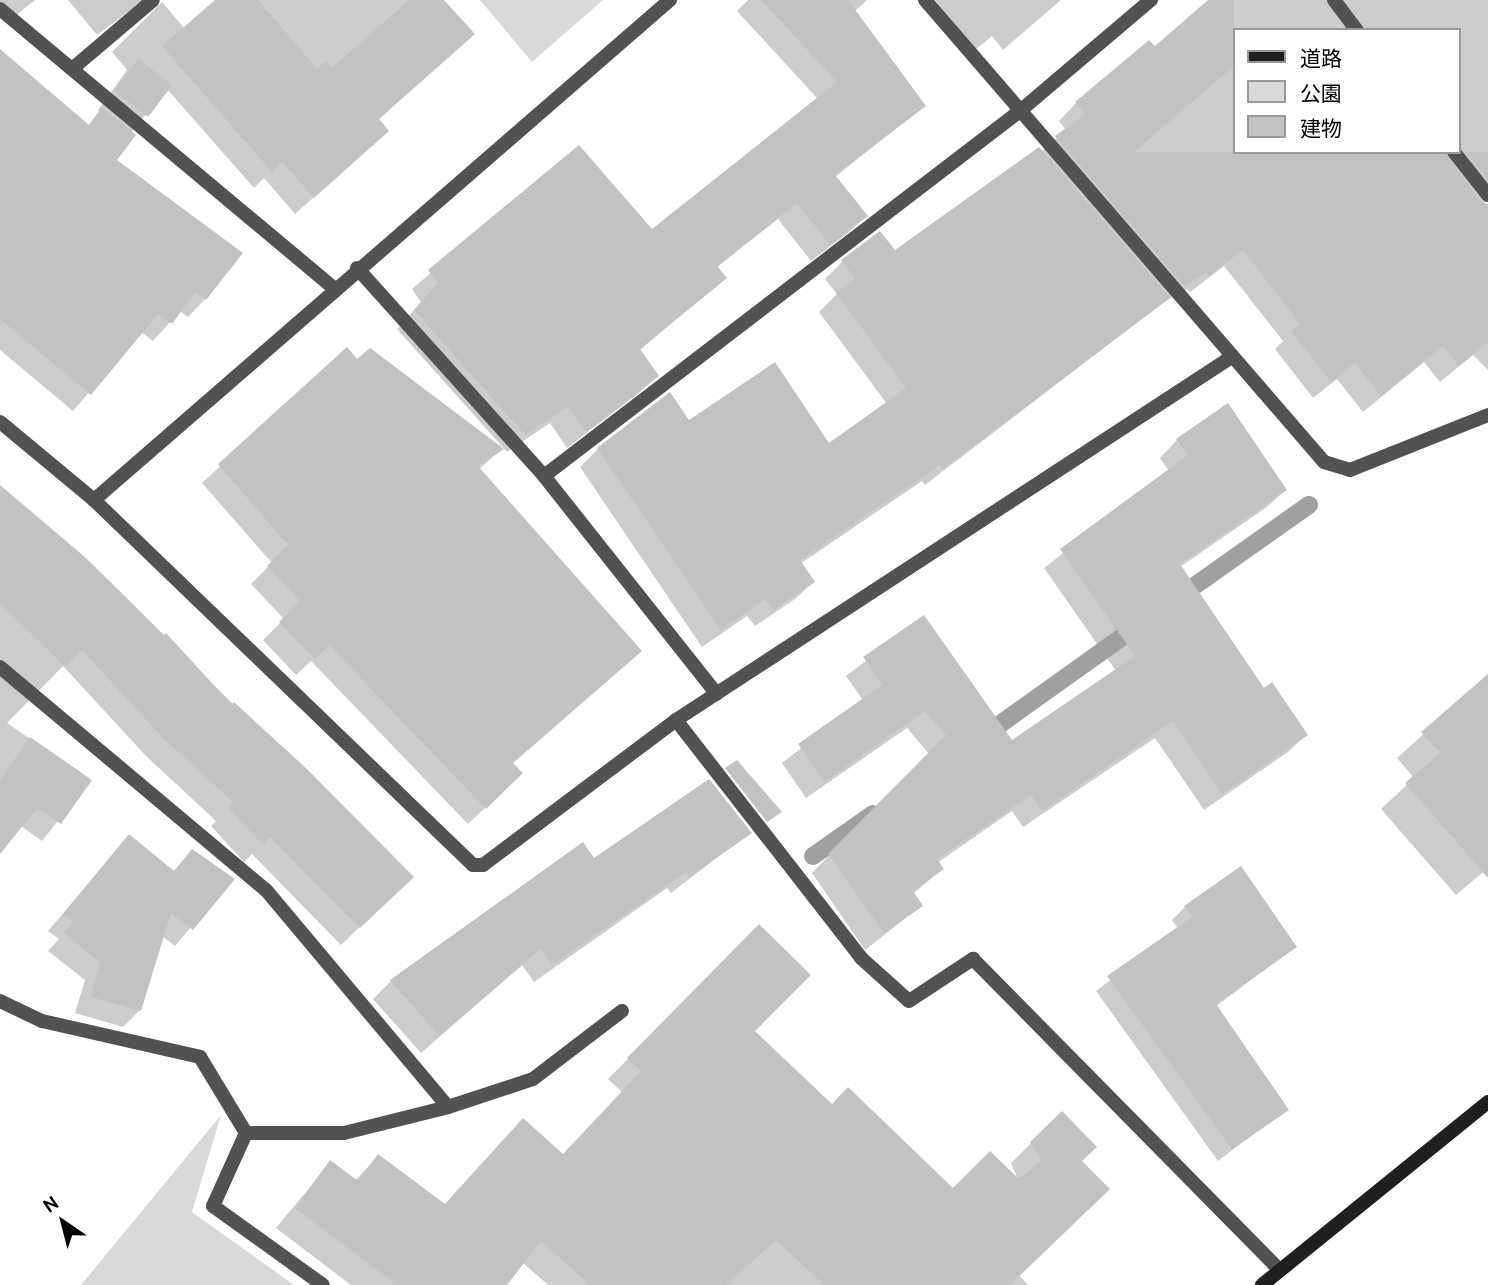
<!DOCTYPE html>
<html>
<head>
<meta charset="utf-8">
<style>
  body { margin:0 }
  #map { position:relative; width:1488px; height:1285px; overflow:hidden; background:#fff; font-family:Cabin,"Noto Sans JP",sans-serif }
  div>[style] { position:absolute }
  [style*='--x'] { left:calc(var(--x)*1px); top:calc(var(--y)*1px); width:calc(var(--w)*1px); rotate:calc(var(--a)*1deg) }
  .green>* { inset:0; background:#d9d9d9 }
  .shadow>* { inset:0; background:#0003 }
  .stream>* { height:18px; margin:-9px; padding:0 9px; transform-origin:9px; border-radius:9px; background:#a0a0a0 }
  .building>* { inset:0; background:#c2c2c2; transform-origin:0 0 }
  .street>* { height:14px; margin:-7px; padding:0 7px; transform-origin:7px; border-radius:7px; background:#525252 }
  .secondary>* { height:14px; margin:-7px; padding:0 7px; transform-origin:7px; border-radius:7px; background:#1f1f1f }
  span { translate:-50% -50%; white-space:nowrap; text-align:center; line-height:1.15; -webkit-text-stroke:5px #fff; paint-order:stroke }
  .legend { position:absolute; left:1233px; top:28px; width:228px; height:126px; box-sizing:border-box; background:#fff; border:2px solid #999; margin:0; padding:9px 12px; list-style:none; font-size:21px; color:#000 }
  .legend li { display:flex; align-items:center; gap:14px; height:35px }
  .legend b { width:35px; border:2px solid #999 }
  .north { position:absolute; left:28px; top:1187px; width:70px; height:70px; -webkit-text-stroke:5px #fff; paint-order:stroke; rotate:325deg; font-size:19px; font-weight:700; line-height:28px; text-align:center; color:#000 }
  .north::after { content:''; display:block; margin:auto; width:24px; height:32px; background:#000; clip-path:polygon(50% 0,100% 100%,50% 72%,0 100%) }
</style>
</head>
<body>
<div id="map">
  <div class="green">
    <i style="clip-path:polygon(480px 0,603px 0,532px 62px)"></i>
    <i style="clip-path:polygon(221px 1115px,192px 1212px,294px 1285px,81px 1285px)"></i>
  </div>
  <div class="shadow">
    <i style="clip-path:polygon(0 0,35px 0,8px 22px,0 13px)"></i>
    <i style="clip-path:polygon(68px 0,144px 0,97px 35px)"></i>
    <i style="clip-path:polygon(218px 0,442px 0,377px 120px,369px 148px,295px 214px,264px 178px,254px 188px,167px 89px,129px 135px,98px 110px,127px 70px,112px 52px,162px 2px,185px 29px)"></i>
    <i style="clip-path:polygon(748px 0,867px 0,854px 12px,924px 106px,835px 177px,865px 216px,848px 233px,811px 261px,778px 219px,716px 268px,724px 278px,640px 350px,657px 376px,639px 393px,567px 448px,550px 423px,507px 452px,397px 329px,421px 302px,412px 289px,578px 148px,652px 231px,818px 99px,737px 11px)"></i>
    <i style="clip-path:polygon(935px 0,1061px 0,1003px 50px,992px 36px,976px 49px)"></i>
    <i style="clip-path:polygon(evenodd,1210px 0,1488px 0,1488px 201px,1478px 207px,1488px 263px,1488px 370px,1473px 355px,1440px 382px,1424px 362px,1363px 412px,1337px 379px,1313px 398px,1275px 349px,1283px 341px,1224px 266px,1190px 292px,1187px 289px,1165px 301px,925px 485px,922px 481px,800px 564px,813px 582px,795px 599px,755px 626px,747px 616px,702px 647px,580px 467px,598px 449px,688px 423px,829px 445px,887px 404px,819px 312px,837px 294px,825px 279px,843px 261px,894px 252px,1041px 152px,1066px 130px,1059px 121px,1076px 103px,1154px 49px,1210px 0,1234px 30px,1458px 30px,1458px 152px,1234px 152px,1234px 30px)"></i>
    <i style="clip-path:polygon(0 67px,205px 299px,188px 317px,180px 311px,153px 341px,141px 332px,73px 411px,0 350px)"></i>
    <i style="clip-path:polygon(347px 349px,357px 361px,502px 449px,479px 469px,640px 651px,512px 764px,503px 791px,468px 824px,311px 661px,296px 675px,263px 640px,284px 619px,251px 584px,272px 563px,202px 483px)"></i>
    <i style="clip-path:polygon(1177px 440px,1285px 490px,1267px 507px,1180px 567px,1263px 690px,1306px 735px,1288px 752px,1204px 810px,1155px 738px,1023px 827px,1012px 811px,937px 863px,942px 869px,913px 894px,921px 906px,865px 950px,812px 873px,929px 754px,907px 728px,806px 798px,782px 763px,863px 700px,846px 676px,923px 617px,1011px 743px,1116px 671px,1044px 568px,1169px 471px,1160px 458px)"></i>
    <i style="clip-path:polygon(0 487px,85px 560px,411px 877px,341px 945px,252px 854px,244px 862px,211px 826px,216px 821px,146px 756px,63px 666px,7px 723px,90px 780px,42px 841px,21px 826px,0 851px)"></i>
    <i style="clip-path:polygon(1488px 676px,1488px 868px,1456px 895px,1381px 809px,1414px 778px,1397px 758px)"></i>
    <i style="clip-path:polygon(749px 833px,671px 893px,667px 888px,534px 982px,522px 965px,421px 1053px,373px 999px,391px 981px,582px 844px,594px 860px)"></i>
    <i style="clip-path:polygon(129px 836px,173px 872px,192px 852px,232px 879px,175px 946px,162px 936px,140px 1010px,123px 1027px,75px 1013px,85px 980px,48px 951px,59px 939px,48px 931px)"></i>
    <i style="clip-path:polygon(1185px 907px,1295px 947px,1215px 1007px,1287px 1109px,1218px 1161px,1096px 991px,1178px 929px,1172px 920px)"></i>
    <i style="clip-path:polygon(759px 927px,753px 1031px,832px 1106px,953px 1190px,1019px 1182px,1011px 1163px,1062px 1113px,1080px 1162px,1019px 1275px,1028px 1285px,548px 1285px,522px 1262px,505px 1285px,351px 1285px,276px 1228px,330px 1163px,355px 1181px,378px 1156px,444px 1205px,562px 1156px,622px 1092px,608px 1079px)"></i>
  </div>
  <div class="stream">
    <i style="--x:1176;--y:599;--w:163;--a:-35.3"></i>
    <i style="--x:982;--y:737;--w:196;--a:-35.5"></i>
    <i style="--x:813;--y:856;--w:73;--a:-35"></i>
  </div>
  <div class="building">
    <i style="clip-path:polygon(215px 0,258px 0,317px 69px,326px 61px,332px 68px,409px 0,444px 0,475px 34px,379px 119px,389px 131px,314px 198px,282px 162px,272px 172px,162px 46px)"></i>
    <i style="clip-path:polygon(761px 0,848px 0,926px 106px,835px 175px,868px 216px,830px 245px,797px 203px,717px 266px,727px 278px,640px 349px,659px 376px,586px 432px,568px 407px,525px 435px,414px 310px,438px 283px,428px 270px,579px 145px,652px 229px,837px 82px)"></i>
    <i style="clip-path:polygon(1208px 0,1234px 0,1234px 66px,1134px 152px,1445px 152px,1480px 201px,1488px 204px,1488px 342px,1459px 366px,1443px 346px,1381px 396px,1355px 363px,1331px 382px,1291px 331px,1300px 324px,1243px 250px,1209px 276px,1206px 272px,1185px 287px,1055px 136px,1085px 114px,1075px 102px,1149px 40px,1155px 46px)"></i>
    <i style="clip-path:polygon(0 49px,89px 125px,102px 107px,136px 135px,117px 160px,243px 253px,206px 300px,195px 292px,172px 324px,158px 314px,91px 395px,0 319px)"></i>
    <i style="left:138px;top:59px;width:43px;height:40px;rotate:37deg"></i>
    <i style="clip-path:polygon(1039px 147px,1170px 298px,943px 469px,940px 465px,800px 560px,815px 582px,773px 610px,765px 599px,721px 630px,597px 448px,670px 392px,689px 420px,775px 362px,829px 443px,906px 388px,836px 293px,855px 278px,841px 260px,880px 231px,895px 250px)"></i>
    <i style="clip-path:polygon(1466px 152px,1488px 152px,1488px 179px)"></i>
    <i style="clip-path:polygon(347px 347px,357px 359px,370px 348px,504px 449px,478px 466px,642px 651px,513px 763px,523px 773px,486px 809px,329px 645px,315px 659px,279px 622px,300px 601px,267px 566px,288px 545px,218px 464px)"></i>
    <i style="clip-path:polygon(1228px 403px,1287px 490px,1180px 564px,1264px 688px,1272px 682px,1308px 735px,1222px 794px,1173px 721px,1042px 811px,1031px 795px,937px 859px,944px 869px,913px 891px,923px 906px,884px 933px,828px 854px,946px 735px,925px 711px,824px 782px,798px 744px,882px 685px,863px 657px,924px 615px,1012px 740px,1135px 656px,1060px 549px,1188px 455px,1176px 439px)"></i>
    <i style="clip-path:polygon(0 485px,86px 558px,164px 635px,166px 633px,232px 705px,234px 702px,308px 770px,414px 877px,360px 928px,270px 837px,263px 845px,228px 808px,233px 802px,163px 738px,82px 650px,65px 667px,0 603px)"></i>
    <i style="clip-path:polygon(1488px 674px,1488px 878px,1405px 783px,1440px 753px,1421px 732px)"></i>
    <i style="clip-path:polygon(30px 737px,92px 780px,61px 824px,37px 808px,0 854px,0 780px)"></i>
    <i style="clip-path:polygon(737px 760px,782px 812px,767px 822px,725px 768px)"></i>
    <i style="clip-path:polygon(709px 779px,752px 833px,689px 877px,686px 872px,552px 965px,541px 949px,439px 1036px,390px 980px,583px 842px,594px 858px)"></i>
    <i style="clip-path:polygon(129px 834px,174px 871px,192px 849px,235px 879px,193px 930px,171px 913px,141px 1011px,91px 997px,100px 963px,64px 933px,74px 922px,63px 914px)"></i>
    <i style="clip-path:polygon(1241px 866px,1297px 947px,1216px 1004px,1289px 1110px,1232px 1149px,1107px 976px,1192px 917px,1184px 906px)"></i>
    <i style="clip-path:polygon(759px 924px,811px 975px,755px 1031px,832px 1104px,848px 1087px,953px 1188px,990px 1151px,1019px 1179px,1042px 1160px,1030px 1142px,1062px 1111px,1097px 1147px,1082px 1161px,1110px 1189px,1010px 1285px,824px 1285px,776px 1240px,726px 1285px,590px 1285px,541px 1241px,507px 1285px,397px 1285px,295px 1208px,330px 1160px,358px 1181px,378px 1154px,445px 1204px,523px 1118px,563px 1154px,641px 1071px,627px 1058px)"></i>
  </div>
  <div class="street">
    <i style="--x:925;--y:0;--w:610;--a:49.18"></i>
    <i style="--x:1324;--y:462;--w:27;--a:17"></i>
    <i style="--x:1350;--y:470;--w:149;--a:-21.7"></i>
    <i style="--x:1334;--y:0;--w:38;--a:53"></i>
    <i style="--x:0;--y:9;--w:435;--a:39.9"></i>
    <i style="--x:72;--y:69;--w:106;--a:-40.4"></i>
    <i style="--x:1454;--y:152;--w:55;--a:51.7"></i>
    <i style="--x:357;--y:268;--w:280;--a:48"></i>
    <i style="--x:544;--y:476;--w:278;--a:51.6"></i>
    <i style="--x:0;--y:422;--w:122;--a:39.7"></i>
    <i style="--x:94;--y:500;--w:526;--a:43.92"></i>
    <i style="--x:473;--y:865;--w:10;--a:0"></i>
    <i style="--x:483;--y:865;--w:241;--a:-36.9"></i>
    <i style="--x:676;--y:720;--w:662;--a:-33.16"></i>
    <i style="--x:544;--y:476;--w:600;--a:-37.48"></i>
    <i style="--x:1020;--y:111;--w:172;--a:-40.3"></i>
    <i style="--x:94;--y:500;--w:763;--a:-40.96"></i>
    <i style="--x:0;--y:667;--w:347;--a:40"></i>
    <i style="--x:266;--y:890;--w:283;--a:50"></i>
    <i style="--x:676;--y:720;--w:301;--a:52.1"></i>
    <i style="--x:861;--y:958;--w:64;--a:41.9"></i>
    <i style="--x:909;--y:1001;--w:77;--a:-33.3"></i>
    <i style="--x:973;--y:959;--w:437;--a:45.4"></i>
    <i style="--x:0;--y:1001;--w:47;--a:25.5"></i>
    <i style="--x:42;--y:1021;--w:162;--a:12.8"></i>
    <i style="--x:200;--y:1057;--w:89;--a:58.8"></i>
    <i style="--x:246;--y:1133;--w:98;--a:0"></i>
    <i style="--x:344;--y:1133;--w:107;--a:-14"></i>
    <i style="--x:448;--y:1107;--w:89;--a:-18.2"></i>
    <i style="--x:533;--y:1079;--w:112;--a:-37.4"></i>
    <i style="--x:246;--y:1133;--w:80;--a:114.3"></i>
    <i style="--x:213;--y:1206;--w:135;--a:35.7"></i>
  </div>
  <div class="secondary">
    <i style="--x:1262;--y:1285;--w:291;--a:-39"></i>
  </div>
  <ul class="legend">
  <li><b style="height:9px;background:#1f1f1f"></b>道路</li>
  <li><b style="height:19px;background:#d9d9d9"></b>公園</li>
  <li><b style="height:19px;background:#c2c2c2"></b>建物</li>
  </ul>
  <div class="north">N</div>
</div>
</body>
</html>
